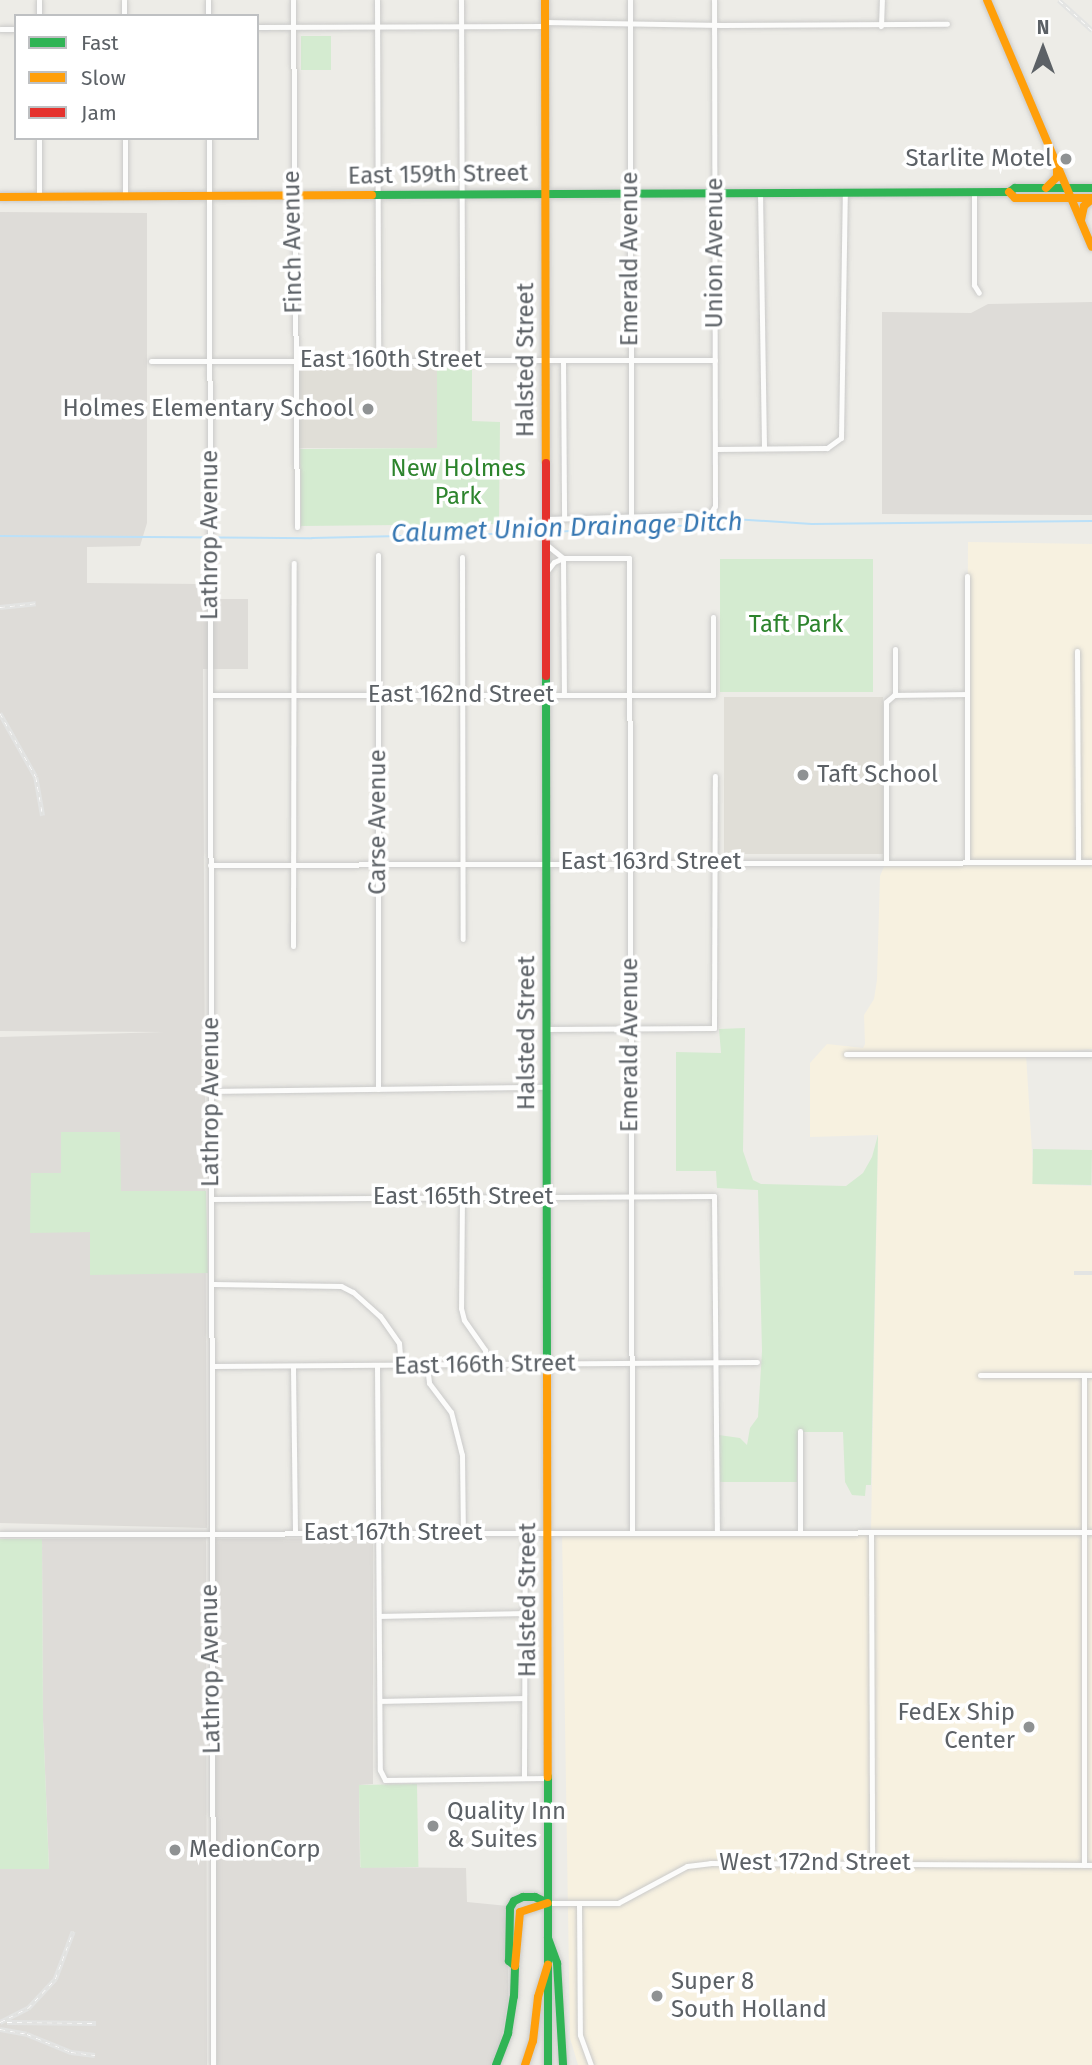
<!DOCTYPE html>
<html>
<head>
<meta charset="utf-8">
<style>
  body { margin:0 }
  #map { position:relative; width:1092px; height:2065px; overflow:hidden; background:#edece7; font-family:"Fira Sans",sans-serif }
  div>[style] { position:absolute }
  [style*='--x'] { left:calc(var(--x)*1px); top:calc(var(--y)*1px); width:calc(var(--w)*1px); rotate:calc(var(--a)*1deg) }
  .commercial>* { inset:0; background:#f7f1e0 }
  .industrial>* { inset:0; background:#dedcd8 }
  .education>* { inset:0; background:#e0ded7; transform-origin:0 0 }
  .green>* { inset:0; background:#d4ebd0; transform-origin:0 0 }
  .stream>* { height:2px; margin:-1px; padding:0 1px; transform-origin:1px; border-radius:1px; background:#bbe0f8 }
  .roads { filter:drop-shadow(0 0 2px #cacac9) drop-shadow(0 0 2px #cacac9) }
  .street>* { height:5px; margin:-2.5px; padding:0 2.5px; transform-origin:2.5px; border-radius:2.5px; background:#fcfcfb }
  .fast>* { height:8px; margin:-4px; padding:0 4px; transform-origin:4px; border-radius:4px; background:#30b455 }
  .slow>* { height:8px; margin:-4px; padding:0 4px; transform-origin:4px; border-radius:4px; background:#ff9f0a }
  .jam>* { height:8px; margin:-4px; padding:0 4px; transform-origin:4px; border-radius:4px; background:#e5322d }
  .rail>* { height:4.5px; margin-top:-2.25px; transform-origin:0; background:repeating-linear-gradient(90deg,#fff 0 5px,#e3e4e3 0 10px); box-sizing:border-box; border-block:2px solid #e3e4e3 }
  .dots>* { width:19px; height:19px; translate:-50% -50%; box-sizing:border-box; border:4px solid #fff; border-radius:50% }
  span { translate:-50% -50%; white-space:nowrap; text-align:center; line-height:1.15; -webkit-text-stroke:7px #fff; paint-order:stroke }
  .poi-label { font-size:24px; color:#5c6166 }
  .right { translate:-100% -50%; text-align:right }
  .left { translate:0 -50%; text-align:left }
  .street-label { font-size:24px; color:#5c6166 }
  .park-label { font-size:24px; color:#2d842d }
  .water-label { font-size:26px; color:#3677b2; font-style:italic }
  .legend { position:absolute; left:14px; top:14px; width:245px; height:126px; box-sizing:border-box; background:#fff; border:2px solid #bec0c2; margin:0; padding:9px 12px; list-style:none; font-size:21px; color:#5c6166 }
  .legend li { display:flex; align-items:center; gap:14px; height:35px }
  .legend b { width:35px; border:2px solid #bec0c2 }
  .north { position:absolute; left:1008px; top:14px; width:70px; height:70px; -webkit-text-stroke:5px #fff; paint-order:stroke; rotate:0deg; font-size:19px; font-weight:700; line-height:28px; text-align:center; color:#5c6166 }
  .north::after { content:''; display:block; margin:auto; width:24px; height:32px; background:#5c6166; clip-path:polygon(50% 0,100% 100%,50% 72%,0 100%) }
</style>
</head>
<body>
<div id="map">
  <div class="commercial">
    <i style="clip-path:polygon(968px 542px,1092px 544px,1092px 1049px,1026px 1054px,1034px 1184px,1092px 1186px,1092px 2065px,578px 2065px,570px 2038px,562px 1531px,871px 1532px,878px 1135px,810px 1137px,810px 1063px,827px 1044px,863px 1048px,865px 1044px,864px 1015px,874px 999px,877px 980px,880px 876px,886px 862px,966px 862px)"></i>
  </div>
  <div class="industrial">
    <i style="clip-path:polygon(0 212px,147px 213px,147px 523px,140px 546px,87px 547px,87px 583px,201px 584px,202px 599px,248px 599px,248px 669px,203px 669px,207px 1528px,0 1523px,0 1037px,164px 1032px,0 1031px)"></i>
    <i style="clip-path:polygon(1092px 302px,1092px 515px,882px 514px,882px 312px,971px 313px,988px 304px)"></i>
    <i style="clip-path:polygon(206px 1538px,207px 2065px,0 2065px,0 1869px,49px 1868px,43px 1720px,42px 1539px)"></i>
    <i style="clip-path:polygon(373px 1538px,373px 1784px,359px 1785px,360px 1867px,466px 1868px,467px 1902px,508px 1906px,508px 2002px,501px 2041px,491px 2065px,217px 2065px,214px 1539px)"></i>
  </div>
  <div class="education">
    <i style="left:437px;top:368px;width:80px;height:138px;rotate:90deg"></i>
    <i style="left:724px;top:697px;width:159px;height:157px"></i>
  </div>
  <div class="green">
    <i style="left:301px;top:36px;width:30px;height:34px"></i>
    <i style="clip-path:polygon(437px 368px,472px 369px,472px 421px,500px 422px,499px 524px,301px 526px,300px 449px,437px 448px)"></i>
    <i style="left:720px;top:559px;width:153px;height:133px"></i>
    <i style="clip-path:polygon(745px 1028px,743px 1151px,753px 1180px,761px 1184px,846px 1186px,863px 1173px,872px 1157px,878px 1135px,871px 1485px,866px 1485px,865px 1496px,852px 1495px,845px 1482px,843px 1432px,798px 1432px,797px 1482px,720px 1482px,719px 1435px,740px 1438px,747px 1445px,750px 1428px,758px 1417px,762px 1351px,758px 1190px,717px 1188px,716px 1171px,676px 1171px,676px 1052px,721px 1053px,719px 1029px)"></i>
    <i style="clip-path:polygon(61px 1132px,120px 1132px,121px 1191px,206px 1191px,208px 1273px,90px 1275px,90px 1232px,30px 1233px,31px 1173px,61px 1173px)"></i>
    <i style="left:1033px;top:1149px;width:59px;height:35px;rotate:1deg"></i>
    <i style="clip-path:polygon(0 1539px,42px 1539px,43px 1720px,49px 1869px,0 1869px)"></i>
    <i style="left:417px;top:1784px;width:83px;height:58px;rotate:89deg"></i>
  </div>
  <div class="stream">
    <i style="--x:550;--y:532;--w:148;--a:-2.7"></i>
    <i style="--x:698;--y:525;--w:36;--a:-10"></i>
    <i style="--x:733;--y:519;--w:79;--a:3.6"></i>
    <i style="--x:812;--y:524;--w:280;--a:-0.6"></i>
    <i style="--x:0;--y:536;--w:312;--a:0.4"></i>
    <i style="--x:312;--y:538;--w:229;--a:-1.3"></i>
  </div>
  <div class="roads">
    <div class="street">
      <i style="--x:124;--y:0;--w:16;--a:90"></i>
      <i style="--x:208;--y:0;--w:16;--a:90"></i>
      <i style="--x:293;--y:0;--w:527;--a:89.57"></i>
      <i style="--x:377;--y:0;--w:360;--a:89.8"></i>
      <i style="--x:461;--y:0;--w:360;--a:89.8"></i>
      <i style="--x:630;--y:0;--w:518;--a:89.89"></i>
      <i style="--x:39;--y:16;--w:16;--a:-90"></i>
      <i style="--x:545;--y:22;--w:177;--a:1"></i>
      <i style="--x:722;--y:25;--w:225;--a:-0.3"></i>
      <i style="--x:881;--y:26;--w:26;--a:-88"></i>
      <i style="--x:257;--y:27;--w:288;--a:-0.2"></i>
      <i style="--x:0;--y:29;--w:16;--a:0"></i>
      <i style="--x:125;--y:138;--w:58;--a:90"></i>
      <i style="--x:209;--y:138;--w:1927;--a:89.88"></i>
      <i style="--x:760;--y:192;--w:256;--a:89.1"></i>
      <i style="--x:974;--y:192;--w:93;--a:90"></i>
      <i style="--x:974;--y:285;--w:9;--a:58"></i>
      <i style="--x:39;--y:197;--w:59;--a:-90"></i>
      <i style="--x:563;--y:360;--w:158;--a:89.6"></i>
      <i style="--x:151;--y:361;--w:564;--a:-0.1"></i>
      <i style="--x:715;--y:449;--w:112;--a:-0.5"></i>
      <i style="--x:827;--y:448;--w:17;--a:-36"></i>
      <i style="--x:841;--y:438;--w:246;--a:-89.1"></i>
      <i style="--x:546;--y:519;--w:164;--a:-1.7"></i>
      <i style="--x:710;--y:514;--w:9;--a:-58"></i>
      <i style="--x:715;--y:506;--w:506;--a:-90.11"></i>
      <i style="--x:547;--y:545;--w:21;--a:39"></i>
      <i style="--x:378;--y:555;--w:534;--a:90"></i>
      <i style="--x:462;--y:557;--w:382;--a:89.9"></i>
      <i style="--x:563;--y:558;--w:137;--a:89.6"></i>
      <i style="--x:547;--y:571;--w:11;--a:-52"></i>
      <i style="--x:554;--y:562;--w:10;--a:-24"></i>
      <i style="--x:563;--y:558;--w:66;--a:0"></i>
      <i style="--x:629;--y:558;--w:973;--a:89.82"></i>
      <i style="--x:967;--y:576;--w:286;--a:90"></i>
      <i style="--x:1077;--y:651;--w:211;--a:89.7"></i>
      <i style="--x:210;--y:695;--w:503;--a:0"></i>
      <i style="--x:713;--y:695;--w:78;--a:-90"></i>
      <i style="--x:895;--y:695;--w:46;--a:-90"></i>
      <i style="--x:886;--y:862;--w:160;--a:-90"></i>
      <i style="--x:886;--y:702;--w:11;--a:-41"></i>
      <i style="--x:894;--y:695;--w:73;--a:-0.8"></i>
      <i style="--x:210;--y:865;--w:882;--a:-0.19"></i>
      <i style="--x:293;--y:946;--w:383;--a:-89.9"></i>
      <i style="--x:546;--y:1029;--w:168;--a:-0.3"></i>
      <i style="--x:714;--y:1028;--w:252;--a:-89.8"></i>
      <i style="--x:846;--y:1054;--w:246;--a:0"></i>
      <i style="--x:210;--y:1091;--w:336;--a:-0.7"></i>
      <i style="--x:462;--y:1197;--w:111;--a:90.5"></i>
      <i style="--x:461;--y:1308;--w:12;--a:76"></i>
      <i style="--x:464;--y:1320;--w:37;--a:55"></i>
      <i style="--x:485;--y:1350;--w:14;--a:86"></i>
      <i style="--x:211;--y:1199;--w:503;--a:-0.34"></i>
      <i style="--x:714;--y:1196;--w:336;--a:89.5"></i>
      <i style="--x:213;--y:1284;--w:128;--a:0.9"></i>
      <i style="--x:341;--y:1286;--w:13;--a:27"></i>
      <i style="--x:353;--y:1292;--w:36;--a:42"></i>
      <i style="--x:380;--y:1316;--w:33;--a:55"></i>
      <i style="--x:399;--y:1343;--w:23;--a:85"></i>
      <i style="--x:212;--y:1366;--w:545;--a:-0.42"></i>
      <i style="--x:377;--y:1366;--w:404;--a:89.6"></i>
      <i style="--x:380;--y:1770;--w:11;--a:63"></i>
      <i style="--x:385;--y:1780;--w:162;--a:-0.7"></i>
      <i style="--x:427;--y:1366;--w:17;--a:83"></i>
      <i style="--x:429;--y:1383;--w:36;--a:53"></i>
      <i style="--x:451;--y:1412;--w:44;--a:75.7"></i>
      <i style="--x:462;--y:1455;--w:77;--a:89.3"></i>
      <i style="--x:293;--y:1367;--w:166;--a:89.3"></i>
      <i style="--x:980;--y:1375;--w:112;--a:0"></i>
      <i style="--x:1084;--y:1375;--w:490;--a:90"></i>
      <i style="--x:800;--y:1532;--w:101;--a:-90"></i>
      <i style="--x:871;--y:1532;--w:331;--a:89.8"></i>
      <i style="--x:0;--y:1534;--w:1092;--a:-0.1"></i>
      <i style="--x:379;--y:1616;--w:145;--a:-1.2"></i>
      <i style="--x:380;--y:1701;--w:144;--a:-1.2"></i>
      <i style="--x:524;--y:1778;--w:246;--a:-89.8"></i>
      <i style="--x:548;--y:1903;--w:70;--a:0"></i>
      <i style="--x:618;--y:1903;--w:78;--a:-28.2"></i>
      <i style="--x:687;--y:1866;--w:23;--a:-7"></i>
      <i style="--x:710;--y:1863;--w:382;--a:0.3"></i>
      <i style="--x:579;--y:1904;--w:131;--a:89.6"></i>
      <i style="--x:580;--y:2035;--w:32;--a:70"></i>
    </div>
    <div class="fast">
      <i style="--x:372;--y:195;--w:637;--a:-0.27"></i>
      <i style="--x:1009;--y:192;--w:7;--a:-34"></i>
      <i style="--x:1015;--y:188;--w:77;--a:0"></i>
      <i style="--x:546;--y:676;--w:687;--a:89.92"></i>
      <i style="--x:548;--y:1777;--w:288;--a:90"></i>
      <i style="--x:548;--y:1938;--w:27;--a:70"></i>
      <i style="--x:557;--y:1963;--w:102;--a:86.6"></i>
      <i style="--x:496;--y:2065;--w:34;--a:-69"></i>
      <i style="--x:508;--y:2033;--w:37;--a:-81"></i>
      <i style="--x:514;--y:1996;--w:30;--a:-88"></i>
      <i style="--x:515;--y:1966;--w:8;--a:-140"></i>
      <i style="--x:509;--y:1961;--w:53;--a:-88.9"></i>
      <i style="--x:510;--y:1908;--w:8;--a:-60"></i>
      <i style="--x:514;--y:1901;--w:10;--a:-24"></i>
      <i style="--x:523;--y:1897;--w:12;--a:0"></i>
      <i style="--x:535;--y:1897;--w:14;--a:25"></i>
    </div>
    <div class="slow">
      <i style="--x:545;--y:0;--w:463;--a:89.9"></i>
      <i style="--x:987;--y:0;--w:268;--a:67"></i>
      <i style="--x:1046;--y:188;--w:16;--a:-45"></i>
      <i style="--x:1057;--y:177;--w:13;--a:-90"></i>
      <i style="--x:1009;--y:192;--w:8;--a:45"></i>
      <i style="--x:1015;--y:198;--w:77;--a:0"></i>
      <i style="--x:0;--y:197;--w:372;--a:-0.3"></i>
      <i style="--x:1081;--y:220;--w:14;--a:-78"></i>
      <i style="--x:1084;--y:206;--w:11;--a:-41"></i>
      <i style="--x:547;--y:1363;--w:414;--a:89.9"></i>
      <i style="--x:515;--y:1966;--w:54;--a:-84.7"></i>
      <i style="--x:520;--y:1912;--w:29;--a:-18"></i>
      <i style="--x:525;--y:2065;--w:25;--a:-72"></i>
      <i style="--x:533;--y:2041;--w:44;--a:-83.5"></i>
      <i style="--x:538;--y:1997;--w:34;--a:-73"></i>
    </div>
    <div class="jam">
      <i style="--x:546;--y:463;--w:213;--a:90"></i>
    </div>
  </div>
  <div class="rail">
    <i style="--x:1059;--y:0;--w:45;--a:42.3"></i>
    <i style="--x:0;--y:607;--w:36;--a:-6"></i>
    <i style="--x:0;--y:713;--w:73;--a:60.6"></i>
    <i style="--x:36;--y:777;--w:39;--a:80"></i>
    <i style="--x:1074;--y:1273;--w:18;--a:0"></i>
    <i style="--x:0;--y:2022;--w:31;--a:-27"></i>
    <i style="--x:28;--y:2008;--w:40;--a:-47"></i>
    <i style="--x:55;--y:1979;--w:51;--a:-69.4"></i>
    <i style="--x:7;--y:2022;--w:89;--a:0.6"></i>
    <i style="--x:0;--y:2029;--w:27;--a:10"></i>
    <i style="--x:27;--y:2034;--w:48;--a:22.2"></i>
    <i style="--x:71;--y:2052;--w:24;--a:7"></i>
  </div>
  <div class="dots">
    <i style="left:1066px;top:159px;background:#8f9293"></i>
    <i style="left:368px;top:409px;background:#8f9293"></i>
    <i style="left:803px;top:775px;background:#8f9293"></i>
    <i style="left:1029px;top:1727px;background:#8f9293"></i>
    <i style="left:433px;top:1826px;background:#8f9293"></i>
    <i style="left:175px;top:1850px;background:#8f9293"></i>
    <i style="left:657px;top:1996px;background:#8f9293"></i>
  </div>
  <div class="poi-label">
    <span class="right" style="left:1052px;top:159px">Starlite Motel</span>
    <span class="right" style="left:354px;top:409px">Holmes Elementary School</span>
    <span class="left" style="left:817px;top:775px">Taft School</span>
    <span class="right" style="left:1015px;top:1727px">FedEx Ship<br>Center</span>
    <span class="left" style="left:447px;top:1826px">Quality Inn<br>&amp; Suites</span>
    <span class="left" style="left:189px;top:1850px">MedionCorp</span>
    <span class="left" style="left:671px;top:1996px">Super 8<br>South Holland</span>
  </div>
  <div class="street-label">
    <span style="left:438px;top:175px;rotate:-1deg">East 159th Street</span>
    <span style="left:293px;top:242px;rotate:-91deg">Finch Avenue</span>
    <span style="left:715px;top:253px;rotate:-90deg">Union Avenue</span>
    <span style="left:630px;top:259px;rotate:-90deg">Emerald Avenue</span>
    <span style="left:391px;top:360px">East 160th Street</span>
    <span style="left:526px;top:360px;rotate:-90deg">Halsted Street</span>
    <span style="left:210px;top:535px;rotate:-90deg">Lathrop Avenue</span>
    <span style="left:461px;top:695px">East 162nd Street</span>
    <span style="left:378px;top:822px;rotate:-90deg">Carse Avenue</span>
    <span style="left:651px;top:862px">East 163rd Street</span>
    <span style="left:527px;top:1033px;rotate:-90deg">Halsted Street</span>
    <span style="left:630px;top:1045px;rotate:-90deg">Emerald Avenue</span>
    <span style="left:211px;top:1102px;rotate:-90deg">Lathrop Avenue</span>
    <span style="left:463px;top:1197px">East 165th Street</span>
    <span style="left:485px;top:1365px;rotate:-1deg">East 166th Street</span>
    <span style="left:393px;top:1533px">East 167th Street</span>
    <span style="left:528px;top:1600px;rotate:-90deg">Halsted Street</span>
    <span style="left:211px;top:1669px;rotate:-91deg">Lathrop Avenue</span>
    <span style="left:815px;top:1863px">West 172nd Street</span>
  </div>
  <div class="park-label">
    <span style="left:458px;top:483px">New Holmes<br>Park</span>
    <span style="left:796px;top:625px">Taft Park</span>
  </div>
  <div class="water-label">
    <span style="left:567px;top:528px;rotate:-2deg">Calumet Union Drainage Ditch</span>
  </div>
  <ul class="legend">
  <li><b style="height:9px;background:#30b455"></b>Fast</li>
  <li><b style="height:9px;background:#ff9f0a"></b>Slow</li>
  <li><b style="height:9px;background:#e5322d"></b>Jam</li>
  </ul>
  <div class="north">N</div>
</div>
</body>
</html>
